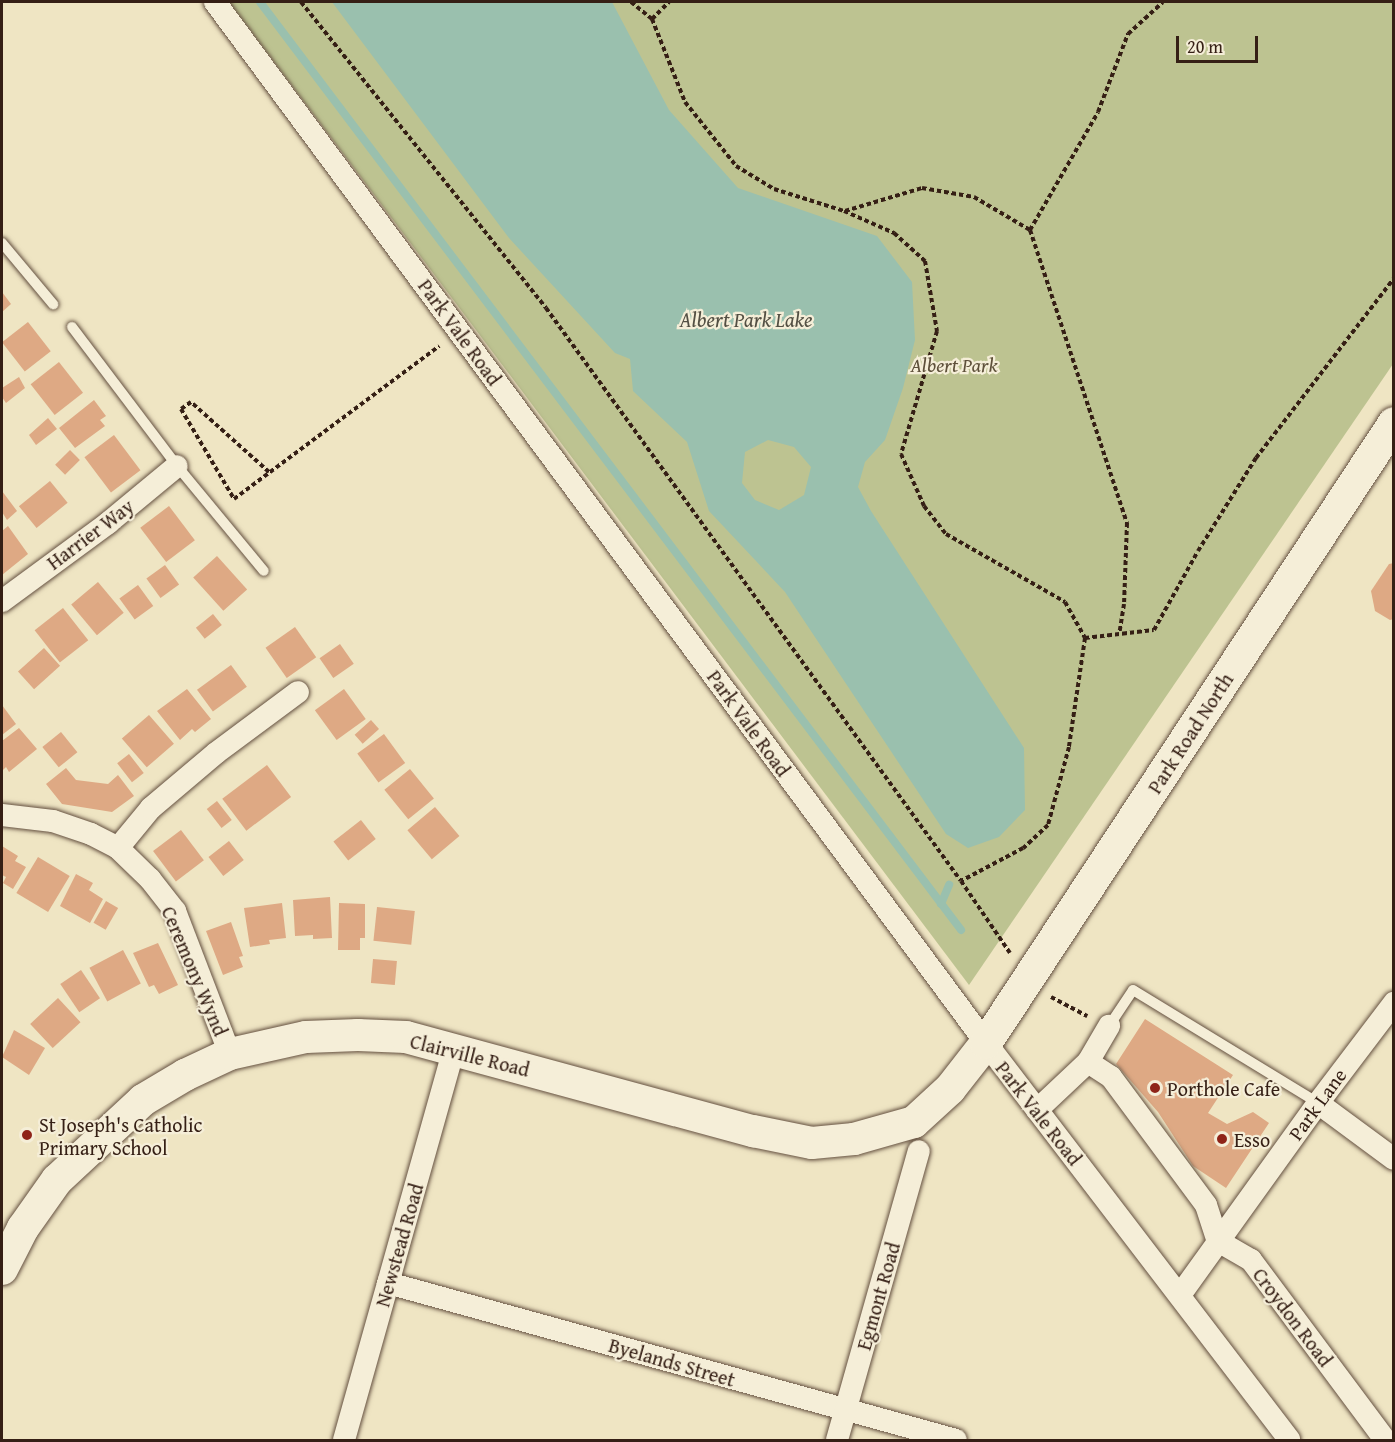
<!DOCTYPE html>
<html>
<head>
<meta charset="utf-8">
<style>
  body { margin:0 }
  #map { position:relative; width:1395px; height:1442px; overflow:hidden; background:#efe5c3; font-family:"Gentium Book Plus",serif }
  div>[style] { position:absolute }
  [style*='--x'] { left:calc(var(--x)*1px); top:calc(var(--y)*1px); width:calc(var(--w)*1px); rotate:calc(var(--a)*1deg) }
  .green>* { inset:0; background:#bdc391 }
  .water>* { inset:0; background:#9ac0ae }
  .stream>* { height:8px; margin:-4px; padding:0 4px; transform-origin:4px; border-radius:4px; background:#9ac0ae }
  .building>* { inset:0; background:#dea984; transform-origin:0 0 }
  .path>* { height:4px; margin-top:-2px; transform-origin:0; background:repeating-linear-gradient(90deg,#351f15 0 4.5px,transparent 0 7.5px) }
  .roads { filter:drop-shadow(0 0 2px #645040) drop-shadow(0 0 2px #645040) }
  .lane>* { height:10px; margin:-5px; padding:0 5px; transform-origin:5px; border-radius:5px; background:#f5eed8 }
  .street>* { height:22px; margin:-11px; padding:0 11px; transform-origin:11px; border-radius:11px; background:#f5eed8 }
  .secondary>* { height:32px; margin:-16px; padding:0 16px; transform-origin:16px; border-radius:16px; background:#f5eed8 }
  .dots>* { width:16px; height:16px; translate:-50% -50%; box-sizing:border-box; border:3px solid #f5eed8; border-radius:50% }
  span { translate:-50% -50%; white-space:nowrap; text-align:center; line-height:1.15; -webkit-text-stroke:4.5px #f5eed8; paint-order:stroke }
  .street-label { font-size:20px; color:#351f15 }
  .park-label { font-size:20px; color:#5e503a; font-style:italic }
  .poi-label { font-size:20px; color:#351f15 }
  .left { translate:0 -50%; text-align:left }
  .water-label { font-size:21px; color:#534f43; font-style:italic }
  .frame { position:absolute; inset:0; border:3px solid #351f15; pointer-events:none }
  .scale { position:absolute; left:1176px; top:36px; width:82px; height:27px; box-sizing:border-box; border:3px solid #351f15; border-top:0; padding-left:8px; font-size:18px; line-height:21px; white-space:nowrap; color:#351f15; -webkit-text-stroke:4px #f5eed8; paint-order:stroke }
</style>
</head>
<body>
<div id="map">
  <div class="green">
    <i style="clip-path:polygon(229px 2px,1393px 2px,1393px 364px,969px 985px)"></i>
  </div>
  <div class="water">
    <i style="clip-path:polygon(evenodd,332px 2px,612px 2px,669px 110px,738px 188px,877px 236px,912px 282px,915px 340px,903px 388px,885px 440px,865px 462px,858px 487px,871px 511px,1024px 748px,1025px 810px,999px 837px,968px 848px,946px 834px,785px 592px,709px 511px,687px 442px,633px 391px,630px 359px,615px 353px,509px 238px,332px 2px,768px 440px,794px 447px,811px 467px,804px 495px,779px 510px,755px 500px,742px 483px,745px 452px,768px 440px)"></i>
  </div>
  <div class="stream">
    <i style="--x:260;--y:2;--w:1163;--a:52.93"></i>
    <i style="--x:941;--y:904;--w:21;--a:-67"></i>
  </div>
  <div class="building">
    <i style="clip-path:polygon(2px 292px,11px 304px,2px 312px)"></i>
    <i style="left:28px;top:322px;width:37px;height:33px;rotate:52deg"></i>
    <i style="left:59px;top:362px;width:39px;height:36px;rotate:52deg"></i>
    <i style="clip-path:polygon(19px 377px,25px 388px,6px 403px,2px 397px,2px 388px)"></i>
    <i style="clip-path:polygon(94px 400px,106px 416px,100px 420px,105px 426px,75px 448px,59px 428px)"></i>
    <i style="clip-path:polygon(48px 418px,57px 429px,36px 445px,29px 435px)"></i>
    <i style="left:114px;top:435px;width:44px;height:37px;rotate:53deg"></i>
    <i style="left:70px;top:450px;width:14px;height:21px;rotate:45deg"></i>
    <i style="left:50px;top:481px;width:28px;height:40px;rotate:51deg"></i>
    <i style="clip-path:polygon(2px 491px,17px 511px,7px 520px,2px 512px)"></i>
    <i style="left:169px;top:506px;width:43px;height:36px;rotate:53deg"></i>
    <i style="clip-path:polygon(8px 526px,28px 554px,2px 575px,2px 531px)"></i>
    <i style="left:217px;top:556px;width:45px;height:32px;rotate:48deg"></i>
    <i style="clip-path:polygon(1394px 563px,1394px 619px,1390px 620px,1375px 611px,1371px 591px,1389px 564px)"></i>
    <i style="left:165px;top:565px;width:24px;height:23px;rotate:54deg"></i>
    <i style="left:98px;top:582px;width:40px;height:35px;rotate:50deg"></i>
    <i style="left:138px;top:585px;width:26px;height:23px;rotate:54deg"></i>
    <i style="left:63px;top:608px;width:41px;height:36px;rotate:52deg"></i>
    <i style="left:213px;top:614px;width:14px;height:22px;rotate:51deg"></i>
    <i style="left:295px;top:627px;width:37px;height:36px;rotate:55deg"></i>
    <i style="left:340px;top:644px;width:24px;height:25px;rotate:55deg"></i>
    <i style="left:44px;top:648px;width:24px;height:35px;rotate:48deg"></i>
    <i style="left:231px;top:665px;width:27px;height:42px;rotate:54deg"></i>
    <i style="clip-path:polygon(187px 689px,211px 719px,195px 732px,192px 729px,180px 740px,157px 711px)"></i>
    <i style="left:344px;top:689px;width:37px;height:36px;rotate:54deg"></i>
    <i style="clip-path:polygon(2px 705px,16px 724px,2px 735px)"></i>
    <i style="left:149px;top:715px;width:38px;height:36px;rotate:49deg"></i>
    <i style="left:371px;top:720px;width:12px;height:22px;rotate:48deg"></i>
    <i style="clip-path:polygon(19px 728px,37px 749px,9px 772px,6px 767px,2px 771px,2px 741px)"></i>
    <i style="left:61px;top:732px;width:26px;height:24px;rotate:51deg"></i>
    <i style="left:384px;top:734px;width:36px;height:33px;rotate:54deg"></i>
    <i style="left:129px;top:754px;width:24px;height:15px;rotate:52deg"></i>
    <i style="left:267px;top:765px;width:40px;height:56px;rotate:53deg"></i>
    <i style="clip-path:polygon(66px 768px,76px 780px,108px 784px,118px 775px,134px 796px,112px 812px,62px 804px,46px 784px)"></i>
    <i style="left:410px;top:769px;width:38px;height:33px;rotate:51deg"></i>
    <i style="left:217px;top:801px;width:24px;height:13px;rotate:52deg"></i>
    <i style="left:435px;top:807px;width:38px;height:36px;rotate:50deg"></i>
    <i style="left:361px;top:820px;width:24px;height:35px;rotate:52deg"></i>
    <i style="left:181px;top:830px;width:38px;height:35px;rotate:53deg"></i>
    <i style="left:229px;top:841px;width:24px;height:26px;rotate:52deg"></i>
    <i style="clip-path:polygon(2px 846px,18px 856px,15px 861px,26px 867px,13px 889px,3px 883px,6px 877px,2px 875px)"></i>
    <i style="left:38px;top:857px;width:37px;height:42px;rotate:31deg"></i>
    <i style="clip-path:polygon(76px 874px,93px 883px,89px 890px,103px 899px,90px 923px,60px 906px)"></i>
    <i style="clip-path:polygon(330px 897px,332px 938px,313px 939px,313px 935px,295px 936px,293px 900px)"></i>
    <i style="left:106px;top:901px;width:14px;height:25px;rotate:30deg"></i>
    <i style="clip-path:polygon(282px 903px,286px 938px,269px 940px,270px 944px,250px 947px,244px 908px)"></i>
    <i style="clip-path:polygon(339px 903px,365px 904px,365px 938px,360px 938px,360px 950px,338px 950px)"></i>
    <i style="left:377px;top:907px;width:38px;height:34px;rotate:6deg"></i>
    <i style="clip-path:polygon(231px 922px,243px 956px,239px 957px,243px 967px,223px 975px,206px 931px)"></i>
    <i style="clip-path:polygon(158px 943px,178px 985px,159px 994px,154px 985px,149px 987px,133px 953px)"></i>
    <i style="left:123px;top:950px;width:38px;height:38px;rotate:62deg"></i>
    <i style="left:373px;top:959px;width:24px;height:24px;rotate:5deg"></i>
    <i style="left:81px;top:970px;width:34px;height:25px;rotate:56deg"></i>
    <i style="left:58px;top:998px;width:33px;height:38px;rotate:47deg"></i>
    <i style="clip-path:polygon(1145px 1019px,1233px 1075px,1208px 1113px,1227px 1124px,1253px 1112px,1269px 1123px,1226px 1188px,1193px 1166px,1158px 1112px,1116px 1064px)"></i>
    <i style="clip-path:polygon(14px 1030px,45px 1048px,29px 1075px,2px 1057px)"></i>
  </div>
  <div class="path">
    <i style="--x:301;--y:2;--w:392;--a:51.3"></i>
    <i style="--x:546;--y:308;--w:707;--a:54.09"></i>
    <i style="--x:961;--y:881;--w:87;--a:55.8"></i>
    <i style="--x:631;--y:2;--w:27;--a:39"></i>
    <i style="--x:652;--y:19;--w:89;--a:68.3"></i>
    <i style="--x:685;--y:102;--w:82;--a:51.4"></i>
    <i style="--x:736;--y:166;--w:44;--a:31.2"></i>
    <i style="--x:774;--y:189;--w:73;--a:17.4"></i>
    <i style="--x:844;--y:211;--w:55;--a:23.7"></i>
    <i style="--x:894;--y:233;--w:42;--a:42.1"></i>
    <i style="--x:925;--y:261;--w:71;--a:80.3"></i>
    <i style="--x:937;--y:331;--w:128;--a:106.3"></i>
    <i style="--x:901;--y:454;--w:57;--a:66.1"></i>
    <i style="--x:924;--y:506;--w:36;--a:52"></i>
    <i style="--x:946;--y:534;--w:137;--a:29.7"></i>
    <i style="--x:1065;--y:602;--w:41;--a:60.9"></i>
    <i style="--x:1085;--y:638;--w:110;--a:98.4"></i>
    <i style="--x:1069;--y:747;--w:81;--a:105.1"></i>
    <i style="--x:1048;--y:825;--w:34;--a:137"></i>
    <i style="--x:1023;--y:848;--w:70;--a:152"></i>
    <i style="--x:652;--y:19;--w:24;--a:-45"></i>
    <i style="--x:845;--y:211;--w:80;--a:-16.6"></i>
    <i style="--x:922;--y:188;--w:53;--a:9.8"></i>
    <i style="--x:974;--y:197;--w:65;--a:30.5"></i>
    <i style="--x:1030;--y:230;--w:309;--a:71.7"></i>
    <i style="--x:1127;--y:523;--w:81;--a:92.1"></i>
    <i style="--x:1124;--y:604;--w:30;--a:99"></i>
    <i style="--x:1030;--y:230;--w:136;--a:-60"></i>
    <i style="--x:1098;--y:112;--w:84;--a:-69"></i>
    <i style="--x:1128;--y:34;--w:47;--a:-42.4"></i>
    <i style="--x:269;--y:472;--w:105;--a:-138.1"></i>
    <i style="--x:191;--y:402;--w:12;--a:145"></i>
    <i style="--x:181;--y:409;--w:104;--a:59.5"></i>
    <i style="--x:234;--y:499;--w:256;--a:-36.7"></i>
    <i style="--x:1085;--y:638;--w:69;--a:-6.6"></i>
    <i style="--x:1154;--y:630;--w:90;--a:-60.9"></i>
    <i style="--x:1198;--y:551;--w:110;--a:-58.1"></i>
    <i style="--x:1256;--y:458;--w:227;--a:-52.5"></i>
    <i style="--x:1051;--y:997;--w:41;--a:27.8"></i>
  </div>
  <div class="roads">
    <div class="lane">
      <i style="--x:2;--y:243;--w:80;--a:50.1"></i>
      <i style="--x:72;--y:327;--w:174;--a:52.9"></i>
      <i style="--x:177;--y:466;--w:136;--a:50.4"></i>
      <i style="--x:1109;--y:1026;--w:43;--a:-56.3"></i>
      <i style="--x:1133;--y:990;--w:217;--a:31.4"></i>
    </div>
    <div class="street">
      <i style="--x:215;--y:2;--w:1295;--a:53.48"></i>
      <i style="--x:986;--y:1043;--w:499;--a:52.6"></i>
      <i style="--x:2;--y:601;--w:132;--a:-36.3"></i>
      <i style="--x:108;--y:523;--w:89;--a:-39.6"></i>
      <i style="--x:2;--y:815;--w:51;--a:6.7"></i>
      <i style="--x:53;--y:821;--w:40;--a:18.9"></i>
      <i style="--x:91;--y:834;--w:30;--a:27"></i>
      <i style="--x:118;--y:848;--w:45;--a:44.1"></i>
      <i style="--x:150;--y:879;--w:41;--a:52"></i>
      <i style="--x:175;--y:911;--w:153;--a:69"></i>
      <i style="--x:118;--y:848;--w:52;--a:-50.5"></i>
      <i style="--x:151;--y:808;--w:85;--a:-40.2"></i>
      <i style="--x:216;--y:753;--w:102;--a:-36.6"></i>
      <i style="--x:1088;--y:1062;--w:27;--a:33"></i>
      <i style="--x:1111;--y:1077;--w:159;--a:53.4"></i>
      <i style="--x:1206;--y:1205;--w:38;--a:72"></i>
      <i style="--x:1218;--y:1241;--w:38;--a:30"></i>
      <i style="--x:1251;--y:1260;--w:224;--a:53.3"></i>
      <i style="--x:1318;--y:1103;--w:94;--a:36.4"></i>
      <i style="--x:1037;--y:1110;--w:70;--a:-43.3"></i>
      <i style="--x:1088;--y:1062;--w:42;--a:-59.7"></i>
      <i style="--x:388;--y:1283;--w:589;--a:15.45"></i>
      <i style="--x:1180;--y:1295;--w:236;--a:-54.3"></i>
      <i style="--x:1318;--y:1103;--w:126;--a:-52.8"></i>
      <i style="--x:344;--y:1440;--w:407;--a:-74.3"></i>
      <i style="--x:837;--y:1440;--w:300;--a:-74.2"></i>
    </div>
    <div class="secondary">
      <i style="--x:2;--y:1269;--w:46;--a:-62.9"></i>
      <i style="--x:23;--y:1228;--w:59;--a:-54.7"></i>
      <i style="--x:57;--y:1180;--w:117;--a:-42.9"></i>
      <i style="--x:143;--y:1100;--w:49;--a:-30.8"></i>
      <i style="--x:185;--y:1075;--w:50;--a:-25"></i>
      <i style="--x:230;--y:1054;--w:78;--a:-12.6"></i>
      <i style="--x:306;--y:1037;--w:52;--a:-2.2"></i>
      <i style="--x:358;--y:1035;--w:48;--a:2.4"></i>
      <i style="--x:406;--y:1037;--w:360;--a:15.2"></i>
      <i style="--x:753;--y:1131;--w:60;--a:11.5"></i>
      <i style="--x:812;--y:1143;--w:42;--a:-5.4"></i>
      <i style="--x:854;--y:1139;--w:62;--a:-15.8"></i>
      <i style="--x:914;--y:1122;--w:49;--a:-42.5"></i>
      <i style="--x:950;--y:1089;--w:58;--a:-52"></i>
      <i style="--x:986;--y:1043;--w:742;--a:-56.65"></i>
    </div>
  </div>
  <div class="dots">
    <i style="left:1155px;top:1088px;background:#8f2418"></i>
    <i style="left:27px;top:1135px;background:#8f2418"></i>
    <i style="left:1222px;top:1139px;background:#8f2418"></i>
  </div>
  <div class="street-label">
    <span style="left:460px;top:332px;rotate:54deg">Park Vale Road</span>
    <span style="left:90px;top:534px;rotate:-37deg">Harrier Way</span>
    <span style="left:749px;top:723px;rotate:54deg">Park Vale Road</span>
    <span style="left:1190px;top:733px;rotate:-57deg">Park Road North</span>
    <span style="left:195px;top:971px;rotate:67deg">Ceremony Wynd</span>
    <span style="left:470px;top:1055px;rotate:14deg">Clairville Road</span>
    <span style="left:1317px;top:1104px;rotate:-54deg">Park Lane</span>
    <span style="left:1039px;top:1113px;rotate:52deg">Park Vale Road</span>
    <span style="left:399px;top:1245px;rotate:-74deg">Newstead Road</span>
    <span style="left:878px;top:1296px;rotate:-74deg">Egmont Road</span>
    <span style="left:1293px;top:1317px;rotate:53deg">Croydon Road</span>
    <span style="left:672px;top:1362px;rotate:16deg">Byelands Street</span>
  </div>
  <div class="park-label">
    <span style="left:954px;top:364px">Albert Park</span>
  </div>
  <div class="poi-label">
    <span class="left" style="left:1167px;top:1088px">Porthole Cafe</span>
    <span class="left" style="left:39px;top:1136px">St Joseph's Catholic<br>Primary School</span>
    <span class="left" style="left:1234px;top:1139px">Esso</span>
  </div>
  <div class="water-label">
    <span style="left:746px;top:320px">Albert Park Lake</span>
  </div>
  <div class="frame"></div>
  <div class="scale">20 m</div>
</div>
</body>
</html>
